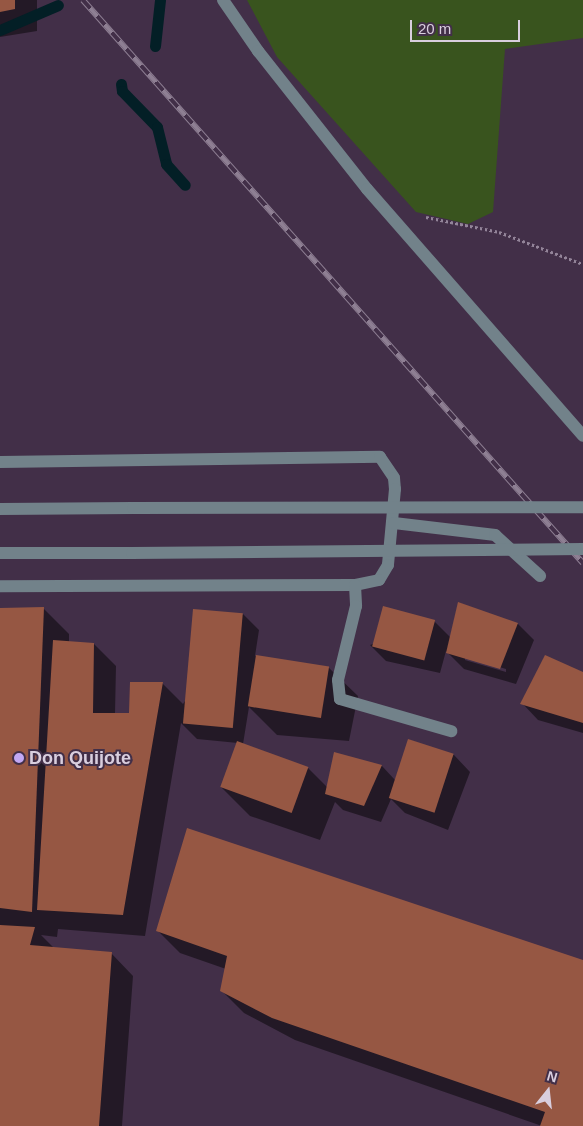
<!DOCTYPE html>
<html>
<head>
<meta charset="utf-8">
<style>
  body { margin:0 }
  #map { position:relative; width:583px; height:1126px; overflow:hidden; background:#422f48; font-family:Arial,sans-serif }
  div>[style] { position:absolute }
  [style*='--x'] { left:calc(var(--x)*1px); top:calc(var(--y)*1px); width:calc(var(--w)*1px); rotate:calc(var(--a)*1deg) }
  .green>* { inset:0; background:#39541e }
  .shadow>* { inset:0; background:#0007 }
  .stream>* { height:11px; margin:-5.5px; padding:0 5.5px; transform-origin:5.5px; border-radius:5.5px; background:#031f26 }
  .building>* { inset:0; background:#965743; transform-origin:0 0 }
  .path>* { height:3px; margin-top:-1.5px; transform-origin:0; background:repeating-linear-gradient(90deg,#938499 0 2.5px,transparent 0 5px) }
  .minor>* { height:12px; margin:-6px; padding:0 6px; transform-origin:6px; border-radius:6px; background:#72828a }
  .rail>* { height:5.5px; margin-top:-2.75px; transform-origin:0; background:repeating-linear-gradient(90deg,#422f48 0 11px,#8e7f93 0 22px); box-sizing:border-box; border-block:1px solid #8e7f93 }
  .minor-bridge>* { height:12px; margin:-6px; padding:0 6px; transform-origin:6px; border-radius:6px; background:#72828a }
  .dots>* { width:14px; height:14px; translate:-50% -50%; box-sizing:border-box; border:2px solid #422f48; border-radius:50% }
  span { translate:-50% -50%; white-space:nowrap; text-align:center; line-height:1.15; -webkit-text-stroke:4px #422f48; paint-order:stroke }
  .poi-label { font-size:18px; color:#d9cede; font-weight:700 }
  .left { translate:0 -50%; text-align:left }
  .north { position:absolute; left:523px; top:1066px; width:50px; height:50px; -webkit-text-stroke:4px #422f48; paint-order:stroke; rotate:16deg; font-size:14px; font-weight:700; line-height:20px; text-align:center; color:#d9cede }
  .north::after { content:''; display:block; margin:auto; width:18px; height:22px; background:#d9cede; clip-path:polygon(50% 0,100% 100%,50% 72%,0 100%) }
  .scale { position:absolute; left:410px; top:20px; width:110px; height:22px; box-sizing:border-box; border:2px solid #d9cede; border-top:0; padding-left:6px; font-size:15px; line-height:18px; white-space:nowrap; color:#d9cede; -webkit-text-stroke:4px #422f48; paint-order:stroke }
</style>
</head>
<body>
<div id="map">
  <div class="green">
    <i style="clip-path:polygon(247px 0,583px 0,583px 38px,505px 49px,493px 212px,468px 224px,416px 212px,277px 57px)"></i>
  </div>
  <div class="shadow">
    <i style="clip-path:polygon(0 0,37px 0,37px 31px,0 37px)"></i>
    <i style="clip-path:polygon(evenodd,459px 603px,518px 624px,534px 640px,516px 684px,464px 669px,446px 651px,440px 673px,386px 661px,370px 645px,434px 621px,451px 638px,459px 603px,465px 657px,506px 669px,506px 672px,465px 660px,465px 657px)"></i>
    <i style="clip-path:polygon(43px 608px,69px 634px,69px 642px,94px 644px,116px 666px,115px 714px,130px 714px,162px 683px,183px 704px,243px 614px,259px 630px,255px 656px,328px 667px,358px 696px,349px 741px,277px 735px,249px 707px,243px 744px,308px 768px,328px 788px,335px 754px,382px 766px,395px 780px,409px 740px,454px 755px,470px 772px,448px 830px,405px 813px,391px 799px,381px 822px,343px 810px,335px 802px,320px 840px,250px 816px,221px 787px,238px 743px,197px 739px,181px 723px,145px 936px,58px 929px,57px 937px,41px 935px,54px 948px,111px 953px,133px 976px,122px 1126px,0 1126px,0 609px)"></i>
    <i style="clip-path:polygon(583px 674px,583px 733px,538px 720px,522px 703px)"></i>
    <i style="clip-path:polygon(158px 931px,583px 962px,583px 1126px,542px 1126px,295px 1040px,244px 1013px,222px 991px,226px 969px,180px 953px)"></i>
  </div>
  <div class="stream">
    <i style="--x:0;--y:30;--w:63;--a:-23.3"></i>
    <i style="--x:155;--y:46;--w:46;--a:-83.8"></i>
    <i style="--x:121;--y:84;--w:7;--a:82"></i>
    <i style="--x:122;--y:91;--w:50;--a:45.8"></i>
    <i style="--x:157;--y:127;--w:38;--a:76"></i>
    <i style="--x:166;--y:164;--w:28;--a:48"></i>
  </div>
  <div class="building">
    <i style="clip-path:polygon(0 0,15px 0,15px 9px,0 12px)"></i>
    <i style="clip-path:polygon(458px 602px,518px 623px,500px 669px,446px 653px)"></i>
    <i style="left:383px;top:606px;width:54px;height:42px;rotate:15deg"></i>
    <i style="clip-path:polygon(44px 607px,32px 912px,0 908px,0 608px)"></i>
    <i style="left:193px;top:609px;width:50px;height:115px;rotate:5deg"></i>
    <i style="clip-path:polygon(53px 640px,94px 643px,93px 713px,129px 713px,130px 682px,163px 682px,123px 915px,37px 910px)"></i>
    <i style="left:256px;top:655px;width:74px;height:52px;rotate:9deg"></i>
    <i style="clip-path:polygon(545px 655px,583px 672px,583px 723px,520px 704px)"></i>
    <i style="left:408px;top:739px;width:48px;height:62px;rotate:18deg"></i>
    <i style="left:237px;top:741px;width:76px;height:49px;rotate:20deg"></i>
    <i style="clip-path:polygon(334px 752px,382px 765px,364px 806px,325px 794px)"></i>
    <i style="clip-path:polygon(187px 828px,583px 960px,583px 1126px,540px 1126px,545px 1112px,272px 1018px,220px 991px,227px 956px,156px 931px)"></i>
    <i style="clip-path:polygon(0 925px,35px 927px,30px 945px,112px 952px,99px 1126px,0 1126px)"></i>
  </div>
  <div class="path">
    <i style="--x:426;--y:217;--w:75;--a:11.6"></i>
    <i style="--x:499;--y:232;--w:90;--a:20.9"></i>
  </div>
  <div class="minor">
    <i style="--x:223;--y:0;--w:62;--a:55.5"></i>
    <i style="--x:258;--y:51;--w:176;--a:51.7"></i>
    <i style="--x:367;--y:189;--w:328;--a:48.8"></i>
    <i style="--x:0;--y:462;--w:380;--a:-0.8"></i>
    <i style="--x:380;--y:457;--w:25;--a:56"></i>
    <i style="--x:394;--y:478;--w:11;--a:85"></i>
    <i style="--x:395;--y:489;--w:76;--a:95.3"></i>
    <i style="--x:388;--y:565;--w:17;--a:121"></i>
    <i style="--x:379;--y:580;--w:25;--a:168"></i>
    <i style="--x:355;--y:585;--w:355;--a:179.8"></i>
    <i style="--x:0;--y:509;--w:133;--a:-0.4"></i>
    <i style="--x:394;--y:523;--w:102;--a:6.8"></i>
    <i style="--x:495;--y:535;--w:61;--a:42.3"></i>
    <i style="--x:0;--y:553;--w:132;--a:0"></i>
    <i style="--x:355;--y:585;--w:21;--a:87"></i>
    <i style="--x:356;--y:606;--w:76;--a:103.7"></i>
    <i style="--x:338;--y:680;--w:19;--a:84"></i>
    <i style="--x:340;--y:699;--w:116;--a:16.1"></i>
  </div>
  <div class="rail">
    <i style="--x:83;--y:0;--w:753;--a:48.39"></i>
  </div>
  <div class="minor-bridge">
    <i style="--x:133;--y:508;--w:450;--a:-0.1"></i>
    <i style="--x:132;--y:553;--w:451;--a:-0.5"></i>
  </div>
  <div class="dots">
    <i style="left:19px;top:758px;background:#c2a8f3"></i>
  </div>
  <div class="poi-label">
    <span class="left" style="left:29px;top:758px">Don Quijote</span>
  </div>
  <div class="north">N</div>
  <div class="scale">20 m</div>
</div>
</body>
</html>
